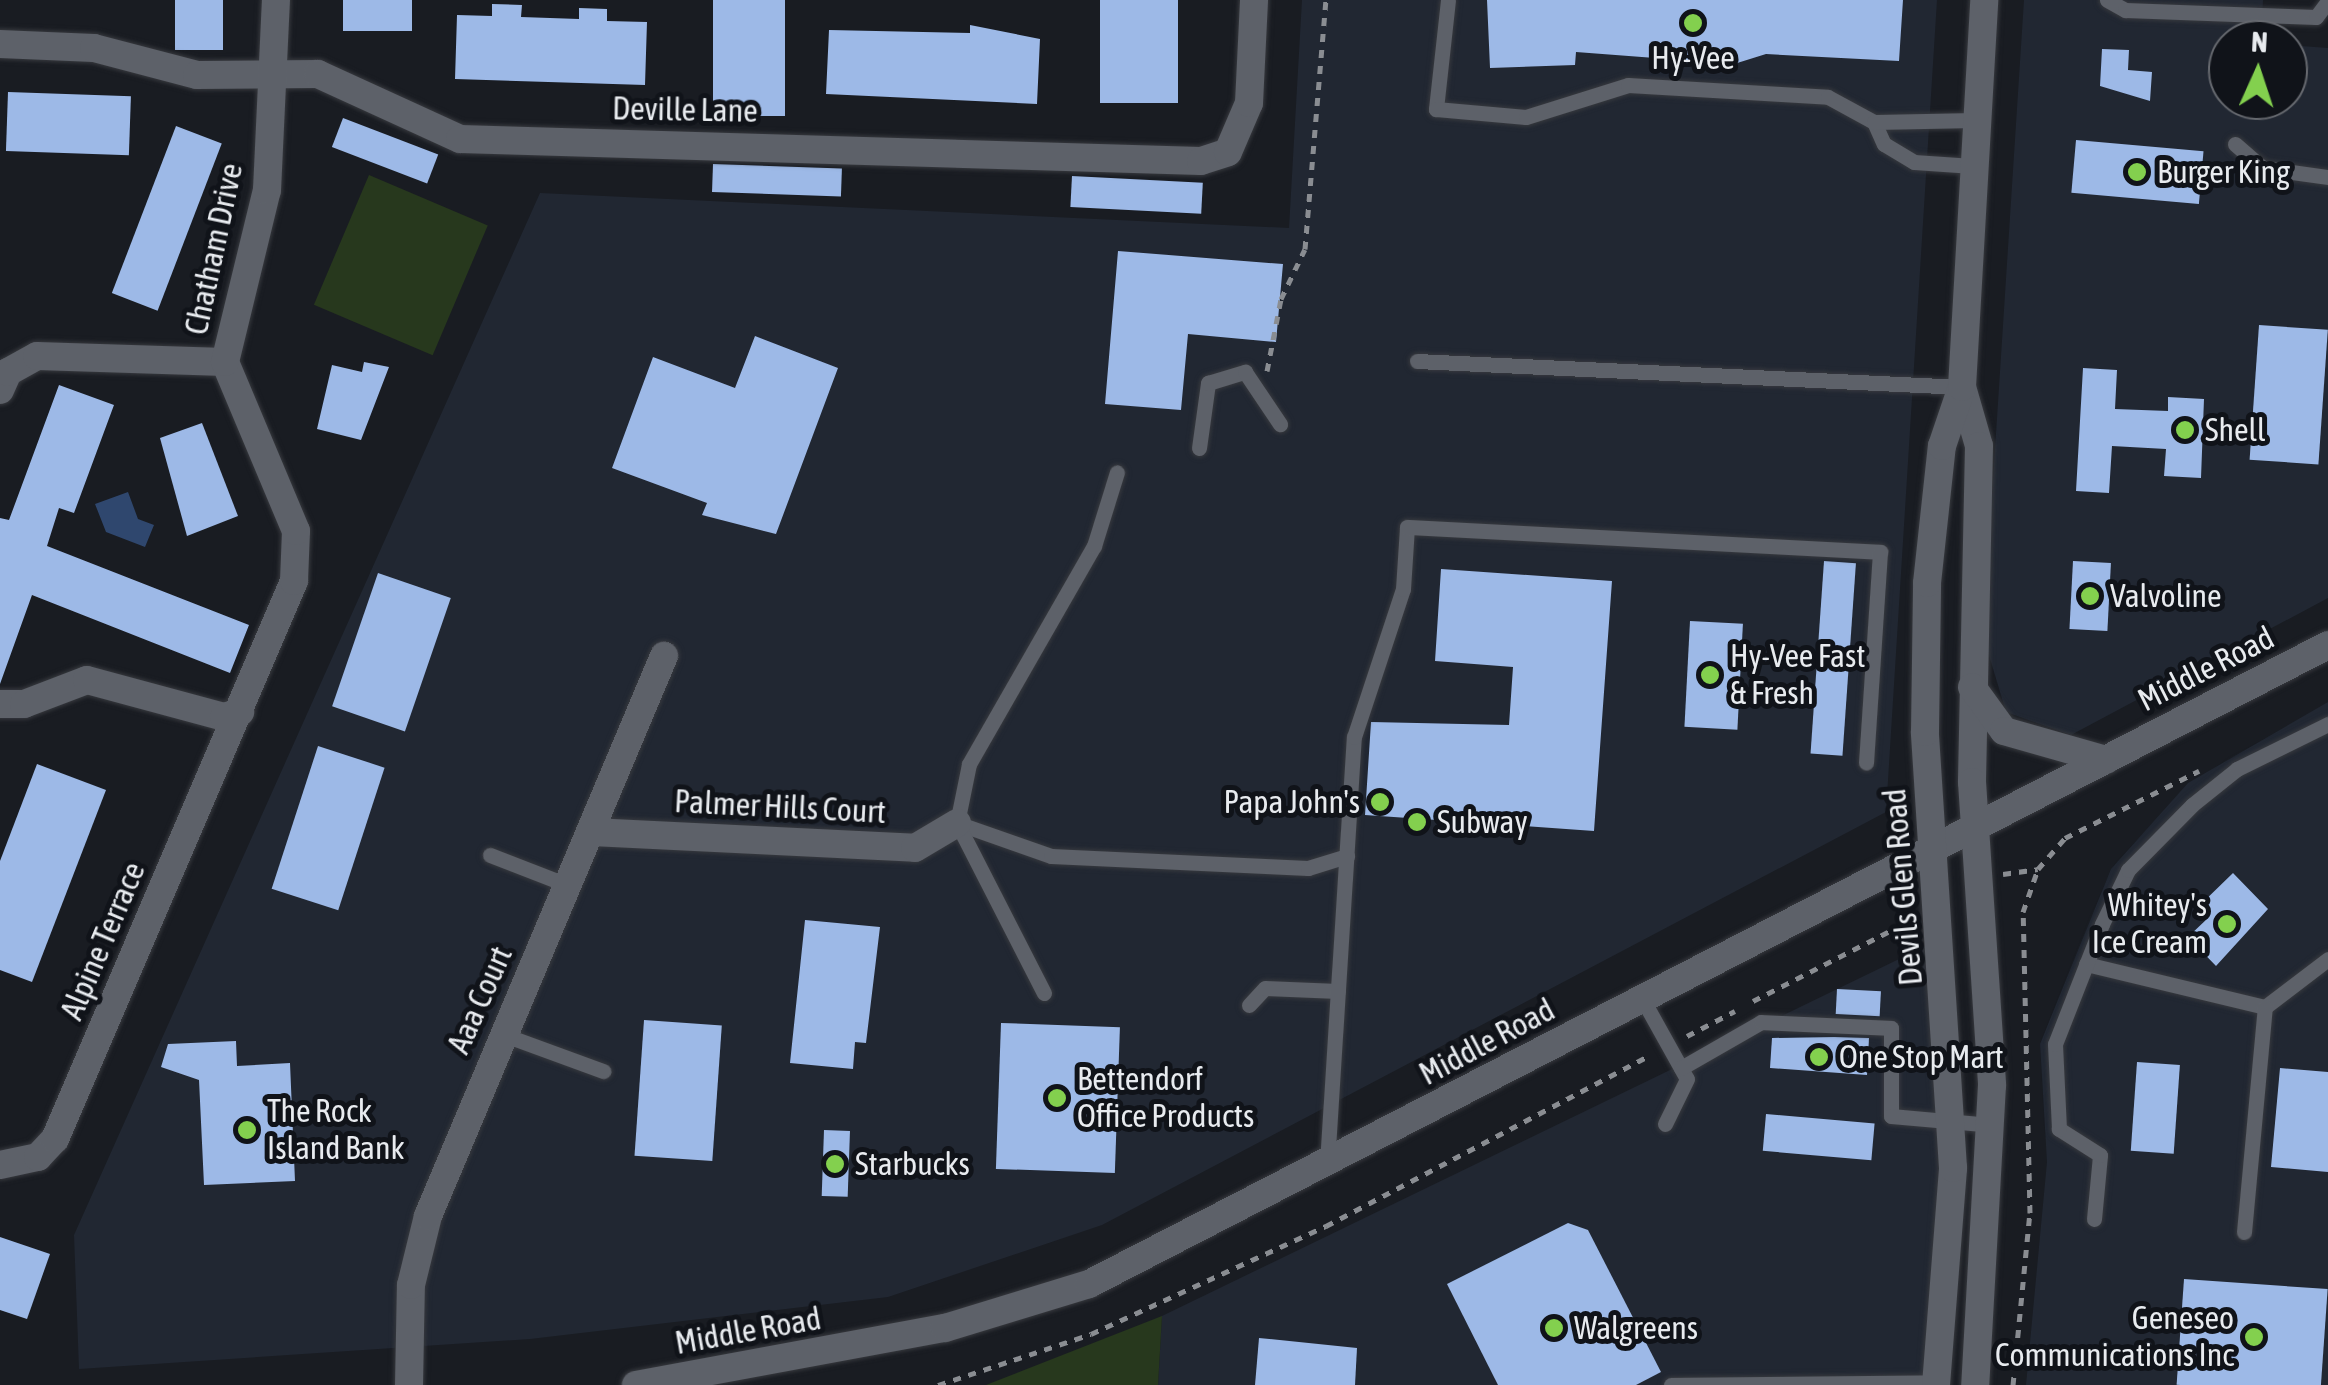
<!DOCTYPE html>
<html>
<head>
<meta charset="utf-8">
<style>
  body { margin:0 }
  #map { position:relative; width:2328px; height:1385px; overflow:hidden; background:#191c22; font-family:"Asap Condensed",sans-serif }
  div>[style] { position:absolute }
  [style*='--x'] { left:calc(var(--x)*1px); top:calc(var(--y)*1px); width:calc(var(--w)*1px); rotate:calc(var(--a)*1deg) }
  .built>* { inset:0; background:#212732 }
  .green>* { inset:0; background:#27381d; transform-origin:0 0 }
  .water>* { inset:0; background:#2f476e }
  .building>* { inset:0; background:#9db9e7; transform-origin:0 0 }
  .path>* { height:5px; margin-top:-2.5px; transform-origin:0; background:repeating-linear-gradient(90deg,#8a8d92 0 8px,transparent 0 16px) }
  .roads { filter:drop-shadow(0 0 2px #37393e) drop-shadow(0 0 2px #37393e) }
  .service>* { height:15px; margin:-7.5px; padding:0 7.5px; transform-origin:7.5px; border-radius:7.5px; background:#5d6169 }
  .minor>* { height:28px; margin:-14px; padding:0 14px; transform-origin:14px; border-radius:14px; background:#5d6169 }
  .secondary>* { height:28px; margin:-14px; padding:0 14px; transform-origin:14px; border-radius:14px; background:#5d6169 }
  .dots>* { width:28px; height:28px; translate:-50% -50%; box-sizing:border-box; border:5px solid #101319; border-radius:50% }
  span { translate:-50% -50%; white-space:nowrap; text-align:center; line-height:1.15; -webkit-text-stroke:10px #101319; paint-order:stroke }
  .poi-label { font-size:32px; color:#e8ebef }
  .left { translate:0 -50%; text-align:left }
  .right { translate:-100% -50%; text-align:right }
  .street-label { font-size:32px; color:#e8ebef }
  .north { position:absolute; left:2208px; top:20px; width:100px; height:100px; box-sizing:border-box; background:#101319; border:2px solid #66696f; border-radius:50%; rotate:3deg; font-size:28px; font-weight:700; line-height:40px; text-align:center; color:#e8ebef }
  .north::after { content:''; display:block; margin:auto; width:35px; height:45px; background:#83d04e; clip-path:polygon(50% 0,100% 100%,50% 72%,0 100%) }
</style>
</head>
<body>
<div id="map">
  <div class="built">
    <i style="clip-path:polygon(1302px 0,1937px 0,1886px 812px,1102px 1225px,888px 1297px,530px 1339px,79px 1369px,74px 1235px,540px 193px,1289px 228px)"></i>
    <i style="clip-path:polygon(2024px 0,2263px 0,2261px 40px,2228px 40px,2228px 100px,2288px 100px,2288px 45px,2328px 48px,2328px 598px,2071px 735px,2006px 712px,1983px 635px)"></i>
    <i style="clip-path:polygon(2328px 702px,2328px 1385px,2026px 1385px,2047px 1162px,2040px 1044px,2111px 869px,2188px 783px)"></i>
    <i style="clip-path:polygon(1930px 944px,1946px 1160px,1925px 1385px,1158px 1385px,1162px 1316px)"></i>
  </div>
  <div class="green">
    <i style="left:369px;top:175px;width:129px;height:141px;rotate:23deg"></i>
    <i style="clip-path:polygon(1162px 1316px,1158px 1385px,986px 1385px)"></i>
  </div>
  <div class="water">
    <i style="clip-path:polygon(128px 492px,138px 519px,154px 525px,145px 547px,106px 532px,95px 504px)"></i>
  </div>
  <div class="building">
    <i style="left:175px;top:0;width:48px;height:50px"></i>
    <i style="left:343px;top:0;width:69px;height:31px"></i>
    <i style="left:713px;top:0;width:72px;height:116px"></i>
    <i style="left:1100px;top:0;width:78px;height:103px"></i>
    <i style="clip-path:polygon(1487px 0,1903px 0,1899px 61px,1766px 54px,1734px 64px,1576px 52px,1575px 65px,1490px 68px)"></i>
    <i style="clip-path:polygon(492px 4px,522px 5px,521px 17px,579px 19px,579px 8px,607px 9px,607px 21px,647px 22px,645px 85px,455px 79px,457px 15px,492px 16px)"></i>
    <i style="clip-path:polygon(970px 25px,1040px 39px,1037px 104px,826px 94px,829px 30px,970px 33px)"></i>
    <i style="clip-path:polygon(2102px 49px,2129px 50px,2128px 70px,2152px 72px,2150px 101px,2100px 86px)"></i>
    <i style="left:8px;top:92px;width:123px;height:59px;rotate:2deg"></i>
    <i style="left:343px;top:118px;width:102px;height:31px;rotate:21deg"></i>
    <i style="left:176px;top:126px;width:49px;height:179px;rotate:21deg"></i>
    <i style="left:2076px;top:140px;width:128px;height:53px;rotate:5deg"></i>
    <i style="left:713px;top:164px;width:129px;height:28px;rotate:2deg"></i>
    <i style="left:1072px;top:176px;width:131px;height:31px;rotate:3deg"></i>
    <i style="clip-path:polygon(1118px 251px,1283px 264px,1276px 342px,1188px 334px,1181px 410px,1105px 404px)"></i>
    <i style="left:2259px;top:325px;width:69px;height:135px;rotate:4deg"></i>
    <i style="clip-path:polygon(755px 336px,838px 368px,776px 534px,702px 515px,707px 503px,612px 468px,653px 357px,735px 388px)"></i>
    <i style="clip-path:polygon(364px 362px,389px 367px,361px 440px,317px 429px,332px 365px,362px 372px)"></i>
    <i style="clip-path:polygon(2083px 368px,2117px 370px,2115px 409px,2168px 411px,2168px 397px,2204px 399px,2201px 478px,2164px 476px,2166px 449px,2112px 446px,2109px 493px,2076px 491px)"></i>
    <i style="clip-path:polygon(59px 385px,114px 405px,74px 513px,59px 508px,47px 546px,249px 625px,230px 673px,32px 595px,0 684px,0 518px,9px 520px)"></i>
    <i style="clip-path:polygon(202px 423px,238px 516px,187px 536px,160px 438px)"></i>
    <i style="left:1824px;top:561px;width:32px;height:193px;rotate:4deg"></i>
    <i style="left:2073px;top:561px;width:38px;height:68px;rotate:3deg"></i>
    <i style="clip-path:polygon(1441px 569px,1612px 581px,1594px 831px,1365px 815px,1371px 722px,1509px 725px,1513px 667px,1435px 661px)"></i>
    <i style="left:378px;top:573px;width:77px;height:141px;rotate:19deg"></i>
    <i style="left:1690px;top:621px;width:53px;height:106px;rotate:3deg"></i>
    <i style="left:318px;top:746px;width:70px;height:150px;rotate:18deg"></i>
    <i style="clip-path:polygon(37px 764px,106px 790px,32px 982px,0 970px,0 861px)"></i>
    <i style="clip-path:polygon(2233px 873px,2268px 909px,2216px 966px,2188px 937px,2208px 918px,2197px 908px)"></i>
    <i style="clip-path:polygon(805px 920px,880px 927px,866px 1043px,855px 1042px,853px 1069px,790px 1063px)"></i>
    <i style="left:1837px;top:989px;width:44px;height:25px;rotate:3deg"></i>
    <i style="left:644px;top:1020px;width:78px;height:136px;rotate:4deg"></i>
    <i style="left:1001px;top:1023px;width:119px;height:146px;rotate:2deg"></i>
    <i style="clip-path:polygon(1834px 1037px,1869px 1038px,1867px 1075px,1770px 1068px,1772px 1038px)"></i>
    <i style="clip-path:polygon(236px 1041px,237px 1066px,290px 1063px,295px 1181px,204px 1185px,199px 1080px,161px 1067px,168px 1044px)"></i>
    <i style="left:2137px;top:1062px;width:43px;height:89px;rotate:4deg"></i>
    <i style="clip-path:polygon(2280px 1068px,2328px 1072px,2328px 1172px,2271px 1167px)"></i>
    <i style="left:1766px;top:1114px;width:109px;height:37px;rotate:5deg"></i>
    <i style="left:824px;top:1130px;width:26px;height:66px;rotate:2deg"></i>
    <i style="clip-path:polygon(1568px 1223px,1588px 1230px,1661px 1372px,1636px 1385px,1498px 1385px,1447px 1284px)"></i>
    <i style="clip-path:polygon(0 1237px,50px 1254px,27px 1319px,0 1310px)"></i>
    <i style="left:2184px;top:1279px;width:144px;height:106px;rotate:4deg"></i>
    <i style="clip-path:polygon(1259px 1338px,1357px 1348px,1355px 1385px,1255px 1385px)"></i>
  </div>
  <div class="path">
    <i style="--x:1267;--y:371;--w:73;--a:-79"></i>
    <i style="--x:1281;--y:299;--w:55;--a:-64.4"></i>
    <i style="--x:1305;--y:249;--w:250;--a:-85.2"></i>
    <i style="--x:2003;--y:874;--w:35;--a:-8"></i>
    <i style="--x:2038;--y:869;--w:41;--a:-48.9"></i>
    <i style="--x:2065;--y:838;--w:150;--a:-26.6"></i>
    <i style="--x:1753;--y:1001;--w:180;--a:-27.1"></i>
    <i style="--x:1687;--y:1036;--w:54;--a:-27.5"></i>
    <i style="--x:938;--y:1385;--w:161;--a:-18.4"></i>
    <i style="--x:1091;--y:1334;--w:259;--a:-24.7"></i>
    <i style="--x:1326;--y:1226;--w:366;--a:-27.8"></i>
    <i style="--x:2013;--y:1385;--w:173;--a:-84.4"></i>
    <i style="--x:2030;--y:1213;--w:301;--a:-91.3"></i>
    <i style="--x:2023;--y:912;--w:46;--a:-70.8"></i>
  </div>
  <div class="roads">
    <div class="service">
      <i style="--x:1448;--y:0;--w:110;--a:96.3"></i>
      <i style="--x:1436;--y:109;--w:90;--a:5.1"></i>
      <i style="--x:1526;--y:117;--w:107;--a:-17.4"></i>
      <i style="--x:1628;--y:85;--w:200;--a:3.4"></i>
      <i style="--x:1828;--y:97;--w:52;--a:28.5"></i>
      <i style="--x:1874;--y:122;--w:24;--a:66"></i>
      <i style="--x:1884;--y:144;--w:35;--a:31"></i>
      <i style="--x:1914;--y:162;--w:59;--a:3.9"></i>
      <i style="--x:2107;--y:0;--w:21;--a:29"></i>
      <i style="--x:2125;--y:10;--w:191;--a:2.1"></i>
      <i style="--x:2316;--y:17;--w:20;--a:-53"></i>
      <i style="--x:1874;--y:122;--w:102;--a:-1.1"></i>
      <i style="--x:2235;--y:144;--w:37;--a:41"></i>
      <i style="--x:2263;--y:168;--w:66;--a:7.9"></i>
      <i style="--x:1417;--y:361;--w:546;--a:2.73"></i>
      <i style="--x:1199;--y:448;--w:66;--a:-82.1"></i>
      <i style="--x:1208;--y:383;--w:39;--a:-17"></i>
      <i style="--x:1245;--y:372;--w:63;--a:56.1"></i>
      <i style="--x:957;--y:823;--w:100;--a:19.3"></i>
      <i style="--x:1051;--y:856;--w:257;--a:2.7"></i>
      <i style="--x:1308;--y:868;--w:41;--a:-17.1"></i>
      <i style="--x:490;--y:855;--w:86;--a:21.2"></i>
      <i style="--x:2086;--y:964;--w:184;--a:13.5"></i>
      <i style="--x:2265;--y:1007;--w:79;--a:-37.3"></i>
      <i style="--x:1044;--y:993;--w:191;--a:-117.1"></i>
      <i style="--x:957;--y:823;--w:60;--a:-78.5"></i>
      <i style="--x:969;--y:764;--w:251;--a:-60.2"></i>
      <i style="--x:1094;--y:546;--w:77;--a:-72.7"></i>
      <i style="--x:1643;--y:1000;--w:90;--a:60.9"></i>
      <i style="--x:1687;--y:1079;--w:50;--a:116.1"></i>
      <i style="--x:1249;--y:1005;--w:23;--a:-47"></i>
      <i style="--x:1265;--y:988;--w:73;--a:2.4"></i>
      <i style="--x:502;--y:1034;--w:108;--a:20.1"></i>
      <i style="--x:1681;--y:1068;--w:92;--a:-29.9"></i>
      <i style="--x:1761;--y:1022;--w:130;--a:2.6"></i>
      <i style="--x:1891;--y:1028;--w:88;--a:90"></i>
      <i style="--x:1891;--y:1116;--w:100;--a:5.1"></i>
      <i style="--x:1327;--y:1164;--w:428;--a:-86.4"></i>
      <i style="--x:1354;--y:737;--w:156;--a:-71.7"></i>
      <i style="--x:1403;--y:589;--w:62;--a:-86.3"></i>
      <i style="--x:1407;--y:527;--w:474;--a:3"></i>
      <i style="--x:1880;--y:552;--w:211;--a:93.8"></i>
      <i style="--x:2094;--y:1219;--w:64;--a:-84.6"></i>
      <i style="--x:2100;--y:1155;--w:49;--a:-147.6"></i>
      <i style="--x:2059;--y:1129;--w:85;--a:-92.7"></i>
      <i style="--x:2055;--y:1044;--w:129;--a:-68.6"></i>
      <i style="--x:2102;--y:924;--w:60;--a:-64.3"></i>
      <i style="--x:2128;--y:870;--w:91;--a:-45.4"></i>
      <i style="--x:2192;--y:805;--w:58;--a:-38.7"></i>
      <i style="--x:2237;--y:769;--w:102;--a:-26.3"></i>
      <i style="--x:2244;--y:1232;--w:226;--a:-84.7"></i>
      <i style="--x:1671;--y:1385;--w:266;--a:-0.6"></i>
    </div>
    <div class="minor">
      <i style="--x:0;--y:44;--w:94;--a:2.4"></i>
      <i style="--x:94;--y:48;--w:106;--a:14.7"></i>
      <i style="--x:197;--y:75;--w:121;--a:-0.5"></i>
      <i style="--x:318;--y:74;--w:156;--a:24.6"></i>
      <i style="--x:460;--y:139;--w:741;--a:1.7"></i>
      <i style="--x:1201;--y:161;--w:28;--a:-18"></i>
      <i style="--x:1228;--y:152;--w:53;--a:-66.8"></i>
      <i style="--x:1249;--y:103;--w:103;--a:-87.2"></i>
      <i style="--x:0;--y:390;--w:20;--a:-66"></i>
      <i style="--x:8;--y:372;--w:33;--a:-29"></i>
      <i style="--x:37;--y:356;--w:188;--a:1.8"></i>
      <i style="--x:0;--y:704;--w:24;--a:0"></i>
      <i style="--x:24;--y:704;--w:67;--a:-20.9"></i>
      <i style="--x:87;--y:680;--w:142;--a:15.1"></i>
      <i style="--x:224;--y:717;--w:17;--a:-17"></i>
      <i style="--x:592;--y:832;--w:323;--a:2.8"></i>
      <i style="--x:915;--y:848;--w:49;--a:-30.8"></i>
      <i style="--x:0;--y:1165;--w:39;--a:-12"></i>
      <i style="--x:38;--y:1157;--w:25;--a:-47"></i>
      <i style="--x:55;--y:1139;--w:607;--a:-66.81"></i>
      <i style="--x:294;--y:581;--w:50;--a:-87.7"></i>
      <i style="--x:296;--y:531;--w:183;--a:-112.8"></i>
      <i style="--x:225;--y:362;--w:177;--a:-76.3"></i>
      <i style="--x:267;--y:190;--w:190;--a:-87.3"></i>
      <i style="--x:409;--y:1385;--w:100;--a:-88.9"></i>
      <i style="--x:411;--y:1285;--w:71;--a:-76.2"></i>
      <i style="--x:428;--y:1216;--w:608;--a:-67.15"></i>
    </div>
    <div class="secondary">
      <i style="--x:1962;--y:387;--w:61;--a:73.9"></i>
      <i style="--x:1979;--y:446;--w:336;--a:91.2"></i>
      <i style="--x:1972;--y:782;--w:304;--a:86.2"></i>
      <i style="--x:1992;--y:1085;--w:300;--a:93.2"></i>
      <i style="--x:1972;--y:687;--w:54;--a:54"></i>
      <i style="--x:2004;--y:731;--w:106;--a:15.9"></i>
      <i style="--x:636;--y:1385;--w:314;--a:-10.5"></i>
      <i style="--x:945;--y:1328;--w:151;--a:-17"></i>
      <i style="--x:1089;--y:1284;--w:1394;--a:-27.28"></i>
      <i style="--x:1936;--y:1385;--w:218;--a:-85.5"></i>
      <i style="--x:1953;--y:1168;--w:437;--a:-93.7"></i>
      <i style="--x:1925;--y:732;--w:149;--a:-89.2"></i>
      <i style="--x:1927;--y:583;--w:138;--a:-83.8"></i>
      <i style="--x:1942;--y:446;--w:62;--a:-71.3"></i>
      <i style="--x:1962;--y:387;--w:388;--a:-86.7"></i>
    </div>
  </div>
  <div class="dots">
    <i style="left:1693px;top:23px;background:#83d04e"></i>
    <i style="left:2137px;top:172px;background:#83d04e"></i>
    <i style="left:2185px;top:430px;background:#83d04e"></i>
    <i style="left:2090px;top:596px;background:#83d04e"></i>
    <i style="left:1710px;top:675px;background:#83d04e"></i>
    <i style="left:1380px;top:802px;background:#83d04e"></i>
    <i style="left:1417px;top:822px;background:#83d04e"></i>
    <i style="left:2227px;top:924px;background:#83d04e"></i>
    <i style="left:1819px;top:1057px;background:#83d04e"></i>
    <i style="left:1057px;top:1098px;background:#83d04e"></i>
    <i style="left:247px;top:1130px;background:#83d04e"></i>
    <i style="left:835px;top:1164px;background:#83d04e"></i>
    <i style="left:1554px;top:1328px;background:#83d04e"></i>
    <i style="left:2254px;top:1337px;background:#83d04e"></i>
  </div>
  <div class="poi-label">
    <span style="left:1693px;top:58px">Hy-Vee</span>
    <span class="left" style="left:2157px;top:172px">Burger King</span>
    <span class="left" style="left:2205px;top:430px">Shell</span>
    <span class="left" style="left:2110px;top:596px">Valvoline</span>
    <span class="left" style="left:1730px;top:675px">Hy-Vee Fast<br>&amp; Fresh</span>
    <span class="right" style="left:1360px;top:802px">Papa John's</span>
    <span class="left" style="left:1437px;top:822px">Subway</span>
    <span class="right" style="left:2207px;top:924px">Whitey's<br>Ice Cream</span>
    <span class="left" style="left:1839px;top:1057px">One Stop Mart</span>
    <span class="left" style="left:1077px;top:1098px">Bettendorf<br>Office Products</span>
    <span class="left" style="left:267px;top:1130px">The Rock<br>Island Bank</span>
    <span class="left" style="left:855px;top:1164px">Starbucks</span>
    <span class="right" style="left:2234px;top:1337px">Geneseo<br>Communications Inc</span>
    <span class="left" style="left:1574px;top:1328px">Walgreens</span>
  </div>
  <div class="street-label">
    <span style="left:685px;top:110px;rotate:1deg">Deville Lane</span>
    <span style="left:214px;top:249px;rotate:-78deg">Chatham Drive</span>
    <span style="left:2206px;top:669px;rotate:-27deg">Middle Road</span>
    <span style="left:780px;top:807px;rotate:3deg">Palmer Hills Court</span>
    <span style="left:1903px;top:887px;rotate:-95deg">Devils Glen Road</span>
    <span style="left:103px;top:941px;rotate:-67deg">Alpine Terrace</span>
    <span style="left:480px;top:1000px;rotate:-66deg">Aaa Court</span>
    <span style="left:1487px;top:1042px;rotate:-28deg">Middle Road</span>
    <span style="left:748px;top:1331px;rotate:-10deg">Middle Road</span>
  </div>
  <div class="north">N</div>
</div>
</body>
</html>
